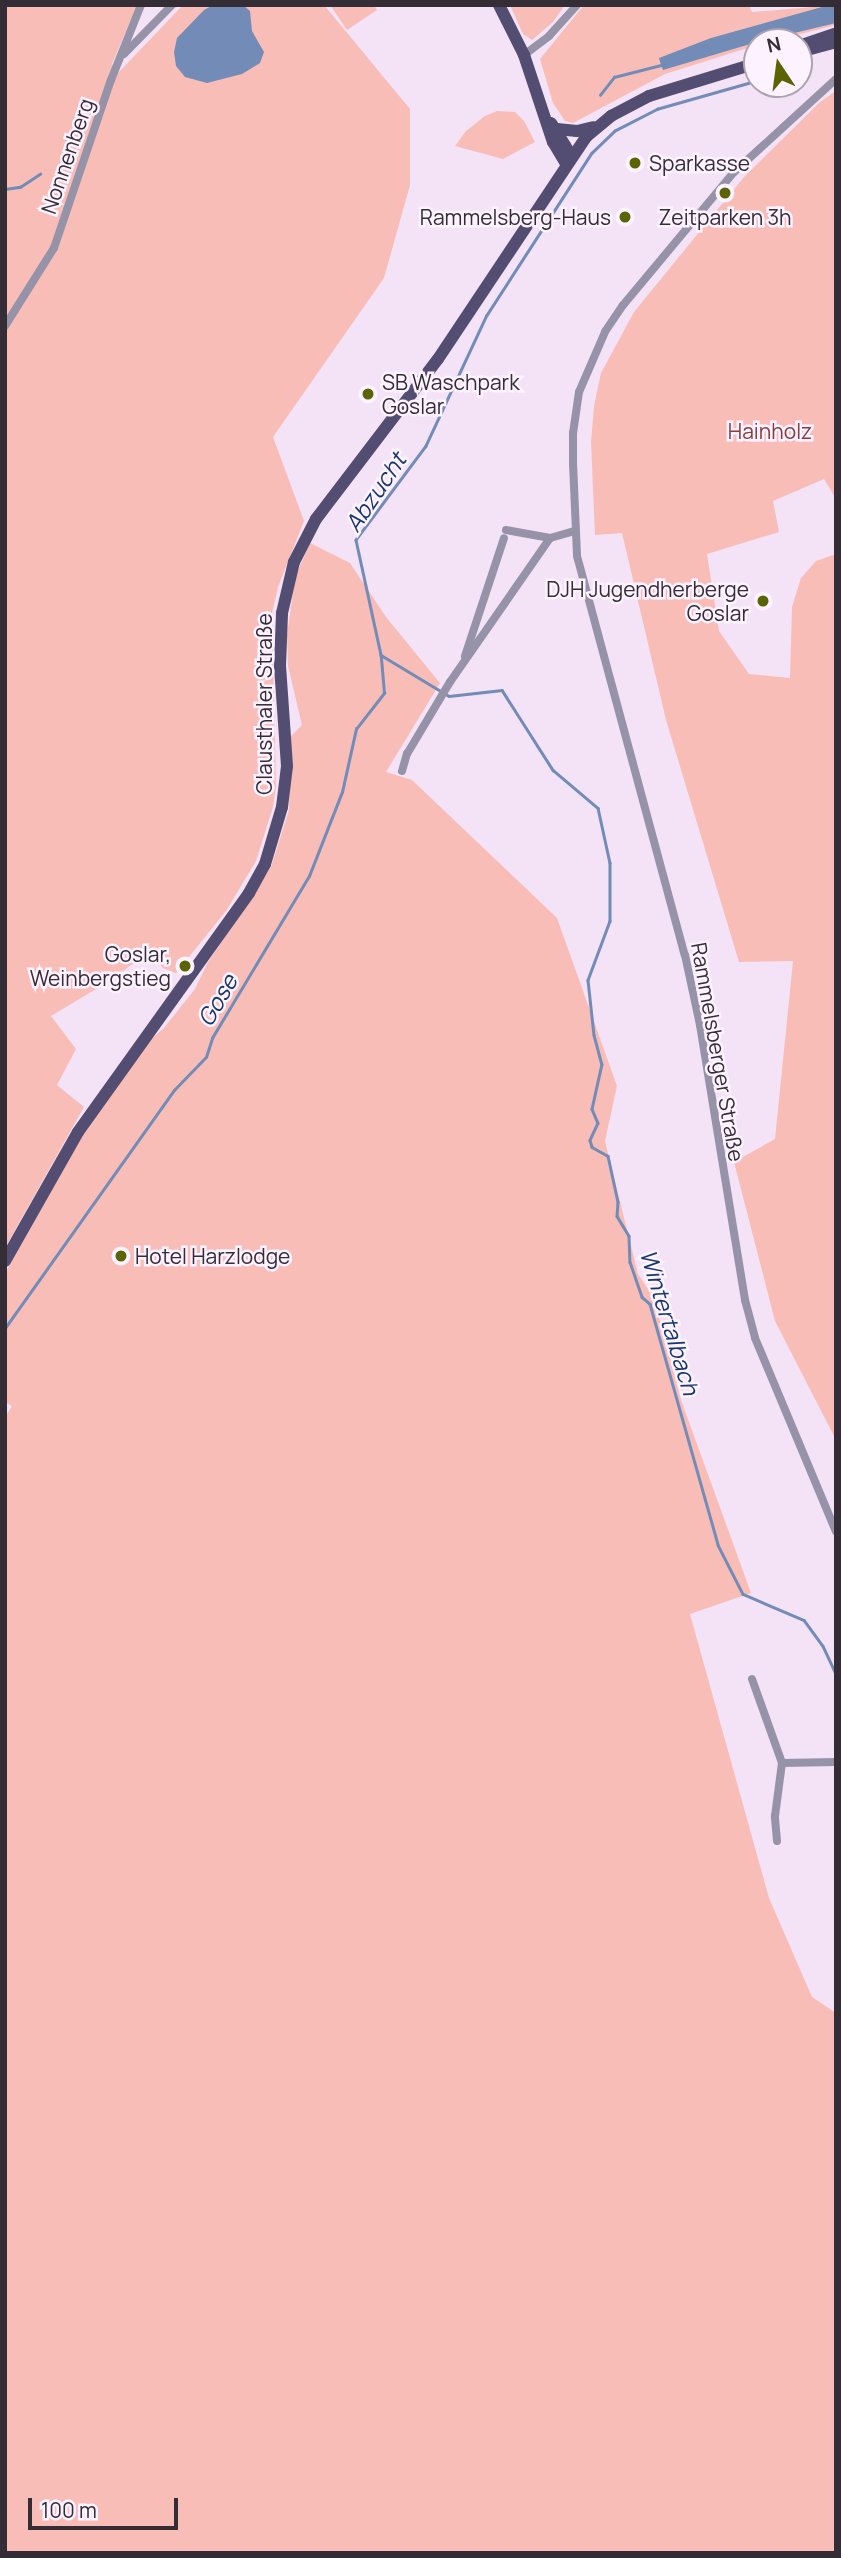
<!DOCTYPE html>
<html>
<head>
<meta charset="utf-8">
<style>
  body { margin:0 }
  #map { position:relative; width:841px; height:2558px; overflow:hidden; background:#f4e2f7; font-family:Manrope,sans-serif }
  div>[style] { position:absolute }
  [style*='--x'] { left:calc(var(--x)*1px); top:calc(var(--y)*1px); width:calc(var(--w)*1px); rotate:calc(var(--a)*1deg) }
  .green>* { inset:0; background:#f9bdb8 }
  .water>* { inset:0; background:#728cb7 }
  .stream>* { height:2.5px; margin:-1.25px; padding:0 1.25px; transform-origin:1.25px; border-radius:1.25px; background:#728cb7 }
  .minor>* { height:8px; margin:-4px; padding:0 4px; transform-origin:4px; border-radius:4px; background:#9693a9 }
  .primary>* { height:12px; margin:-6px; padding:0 6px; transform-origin:6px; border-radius:6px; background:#534d72 }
  .dots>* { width:19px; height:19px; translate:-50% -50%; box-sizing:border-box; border:4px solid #fdf2ff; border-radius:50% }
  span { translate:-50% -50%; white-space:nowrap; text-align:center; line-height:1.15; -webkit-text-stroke:5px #fdf2ff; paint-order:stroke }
  .street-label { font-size:21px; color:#342d35 }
  .poi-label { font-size:21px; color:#342d35 }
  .left { translate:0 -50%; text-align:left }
  .right { translate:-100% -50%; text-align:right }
  .park-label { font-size:21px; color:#863d3b }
  .water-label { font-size:23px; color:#16376c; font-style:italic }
  .frame { position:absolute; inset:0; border:7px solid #342d35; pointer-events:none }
  .north { position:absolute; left:743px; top:28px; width:70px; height:70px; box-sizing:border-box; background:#fdf2ff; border:2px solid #ada3ae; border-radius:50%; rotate:347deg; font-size:19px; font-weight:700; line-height:28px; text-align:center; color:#342d35 }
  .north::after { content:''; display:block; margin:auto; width:24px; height:32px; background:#5b6403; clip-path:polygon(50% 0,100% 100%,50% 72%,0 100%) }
  .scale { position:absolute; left:28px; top:2498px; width:150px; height:32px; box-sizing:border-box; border:4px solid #342d35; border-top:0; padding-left:9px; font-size:21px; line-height:24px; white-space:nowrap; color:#342d35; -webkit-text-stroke:5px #fdf2ff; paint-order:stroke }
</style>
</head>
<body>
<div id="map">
  <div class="green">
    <i style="clip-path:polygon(5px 5px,137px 5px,112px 64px,118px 73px,183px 5px,324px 5px,410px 109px,410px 185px,384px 278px,273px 437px,304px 521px,278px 587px,272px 613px,276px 785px,273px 807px,256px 861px,226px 911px,176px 973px,163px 968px,149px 952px,106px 983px,51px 1016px,76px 1049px,57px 1085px,84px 1107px,5px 1248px)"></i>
    <i style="clip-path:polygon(330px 5px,374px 5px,377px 10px,347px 30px)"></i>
    <i style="clip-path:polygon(510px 5px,565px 5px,553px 22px,532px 40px,523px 34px)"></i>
    <i style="clip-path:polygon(584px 5px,749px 5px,752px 12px,836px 5px,836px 25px,769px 42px,757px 42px,757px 45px,665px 74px,573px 123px,565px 121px,553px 103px,540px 59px)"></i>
    <i style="clip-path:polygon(836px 91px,836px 499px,824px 479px,773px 501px,779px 532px,707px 554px,719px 631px,749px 674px,790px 678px,792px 607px,801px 578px,816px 561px,836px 554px,836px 1440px,775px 1321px,734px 1162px,775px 1139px,793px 961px,739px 962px,666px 720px,622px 533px,595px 535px,591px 442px,594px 406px,601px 373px,634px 312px,744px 177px,820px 102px)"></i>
    <i style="clip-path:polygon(497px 111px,515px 112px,524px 121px,535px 142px,503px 159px,455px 146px,466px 131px,485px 116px)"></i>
    <i style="clip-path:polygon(310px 543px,350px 563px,386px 617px,440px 683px,386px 772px,412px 780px,557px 918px,617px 1086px,605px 1141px,638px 1274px,654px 1298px,681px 1400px,751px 1593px,690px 1614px,769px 1898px,812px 1997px,836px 2013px,836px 2553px,5px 2553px,5px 1417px,12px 1406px,5px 1402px,5px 1274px,41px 1205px,83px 1135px,146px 1044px,164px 1028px,195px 989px,207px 964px,271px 867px,289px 810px,291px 736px,302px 725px,288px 666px,287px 635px,295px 577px)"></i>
  </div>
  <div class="water">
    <i style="clip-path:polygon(213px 5px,243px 5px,250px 11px,252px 31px,264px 52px,260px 63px,242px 74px,207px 83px,185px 77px,176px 66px,174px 52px,177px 38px,204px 10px)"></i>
    <i style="clip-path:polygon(829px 5px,836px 5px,836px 23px,757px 42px,663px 70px,661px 65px,659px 58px,711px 38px)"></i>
  </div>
  <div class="stream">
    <i style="--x:799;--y:70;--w:2;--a:-27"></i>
    <i style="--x:757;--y:81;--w:103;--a:164.2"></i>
    <i style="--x:658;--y:109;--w:48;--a:152.9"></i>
    <i style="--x:615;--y:131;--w:32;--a:136"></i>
    <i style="--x:592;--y:153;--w:193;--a:122.9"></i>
    <i style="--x:487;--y:315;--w:145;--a:115"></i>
    <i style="--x:426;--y:446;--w:117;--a:126.7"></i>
    <i style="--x:356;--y:540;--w:118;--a:77.7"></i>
    <i style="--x:381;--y:655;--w:79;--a:31.1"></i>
    <i style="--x:449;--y:696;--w:53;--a:-6.5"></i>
    <i style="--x:502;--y:690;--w:95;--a:57.5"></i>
    <i style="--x:553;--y:770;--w:59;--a:40.2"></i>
    <i style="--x:598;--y:808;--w:56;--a:77.7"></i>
    <i style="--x:610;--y:863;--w:58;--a:90"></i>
    <i style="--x:610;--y:921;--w:63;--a:110.4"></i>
    <i style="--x:588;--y:980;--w:55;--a:83.8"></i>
    <i style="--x:594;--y:1035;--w:30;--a:75"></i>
    <i style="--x:602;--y:1064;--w:46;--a:102.5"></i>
    <i style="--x:592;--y:1109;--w:15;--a:67"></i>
    <i style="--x:598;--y:1123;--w:19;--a:115"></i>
    <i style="--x:590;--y:1140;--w:7;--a:74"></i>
    <i style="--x:592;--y:1147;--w:18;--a:29"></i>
    <i style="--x:608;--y:1156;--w:47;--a:77.7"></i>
    <i style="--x:618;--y:1202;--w:14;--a:94"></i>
    <i style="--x:617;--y:1216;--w:23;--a:59"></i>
    <i style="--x:629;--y:1236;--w:26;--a:88"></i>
    <i style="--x:630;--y:1262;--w:37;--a:71"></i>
    <i style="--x:642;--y:1297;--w:11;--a:41"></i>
    <i style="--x:650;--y:1304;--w:250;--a:74.2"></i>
    <i style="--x:718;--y:1545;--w:55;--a:63"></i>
    <i style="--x:743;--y:1594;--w:66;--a:23.1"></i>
    <i style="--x:804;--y:1620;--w:32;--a:54"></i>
    <i style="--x:823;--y:1646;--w:31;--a:65"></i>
    <i style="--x:600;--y:95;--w:23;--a:-52"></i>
    <i style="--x:614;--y:77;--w:49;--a:-14.3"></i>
    <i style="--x:5;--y:189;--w:15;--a:-8"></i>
    <i style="--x:20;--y:187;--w:24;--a:-33"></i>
    <i style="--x:5;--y:1328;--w:292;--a:-54.6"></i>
    <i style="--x:174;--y:1090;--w:46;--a:-45.9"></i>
    <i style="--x:206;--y:1057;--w:20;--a:-72"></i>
    <i style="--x:212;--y:1038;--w:189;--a:-59.1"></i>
    <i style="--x:309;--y:876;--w:90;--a:-68.6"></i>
    <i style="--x:342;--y:792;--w:65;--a:-77.5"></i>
    <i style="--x:356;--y:729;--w:46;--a:-52.1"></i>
    <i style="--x:384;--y:693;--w:38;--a:-95"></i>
  </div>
  <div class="minor">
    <i style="--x:124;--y:54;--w:69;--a:-45.6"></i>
    <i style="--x:524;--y:55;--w:31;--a:-37"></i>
    <i style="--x:549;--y:36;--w:42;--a:-47.9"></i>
    <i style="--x:836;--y:79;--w:138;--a:137.6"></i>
    <i style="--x:734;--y:172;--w:173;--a:129.8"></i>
    <i style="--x:623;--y:305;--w:32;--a:124"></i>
    <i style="--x:605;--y:332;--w:65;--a:113.4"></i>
    <i style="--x:579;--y:392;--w:41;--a:98.3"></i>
    <i style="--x:573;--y:433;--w:30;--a:90"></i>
    <i style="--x:573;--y:463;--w:93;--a:87.5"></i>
    <i style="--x:577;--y:556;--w:413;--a:74.9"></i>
    <i style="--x:685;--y:955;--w:72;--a:77.9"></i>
    <i style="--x:700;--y:1025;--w:279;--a:80.7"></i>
    <i style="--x:745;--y:1300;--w:39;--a:75"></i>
    <i style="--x:755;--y:1338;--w:210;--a:67.3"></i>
    <i style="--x:5;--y:326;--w:92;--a:-57.9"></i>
    <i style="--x:54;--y:248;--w:177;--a:-71.3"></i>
    <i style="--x:111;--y:80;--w:81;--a:-68.2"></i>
    <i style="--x:506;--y:530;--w:45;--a:10.3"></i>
    <i style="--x:465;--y:656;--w:124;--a:-71.7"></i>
    <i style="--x:402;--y:771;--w:18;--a:-74"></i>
    <i style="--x:407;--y:754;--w:84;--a:-59.2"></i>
    <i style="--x:450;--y:682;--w:175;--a:-55.2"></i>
    <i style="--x:550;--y:538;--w:26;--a:-16"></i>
    <i style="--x:752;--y:1679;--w:89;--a:70.3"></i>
    <i style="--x:782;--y:1763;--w:54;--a:-1.1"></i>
    <i style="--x:777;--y:1841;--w:25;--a:-95"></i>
    <i style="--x:775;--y:1816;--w:53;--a:-82.5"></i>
  </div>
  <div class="primary">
    <i style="--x:499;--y:5;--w:56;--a:63.4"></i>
    <i style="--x:524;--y:55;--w:92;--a:71.6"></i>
    <i style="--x:553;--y:142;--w:26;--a:59"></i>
    <i style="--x:799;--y:46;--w:39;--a:-19"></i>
    <i style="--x:803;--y:51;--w:34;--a:-15"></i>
    <i style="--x:551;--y:123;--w:38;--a:58"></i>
    <i style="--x:557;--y:129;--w:20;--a:6"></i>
    <i style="--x:577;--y:131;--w:17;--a:-13"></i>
    <i style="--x:5;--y:1261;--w:148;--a:-60.5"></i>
    <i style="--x:78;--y:1132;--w:294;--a:-54.4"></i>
    <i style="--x:249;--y:893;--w:33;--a:-61"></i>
    <i style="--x:265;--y:864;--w:59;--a:-73.4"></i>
    <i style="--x:282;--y:807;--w:41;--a:-83"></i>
    <i style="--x:287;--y:766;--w:100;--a:-94"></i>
    <i style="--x:280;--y:666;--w:53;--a:-87.8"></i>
    <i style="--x:282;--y:613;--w:52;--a:-76.8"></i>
    <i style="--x:294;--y:562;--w:48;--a:-62.9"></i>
    <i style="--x:316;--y:519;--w:201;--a:-52.7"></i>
    <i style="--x:438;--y:359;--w:267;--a:-56.3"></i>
    <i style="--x:586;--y:137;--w:33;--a:-40"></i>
    <i style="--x:611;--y:116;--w:43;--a:-27.8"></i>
    <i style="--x:649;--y:96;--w:113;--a:-17"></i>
  </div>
  <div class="dots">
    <i style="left:635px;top:163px;background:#5b6403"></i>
    <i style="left:725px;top:193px;background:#5b6403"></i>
    <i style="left:625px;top:217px;background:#5b6403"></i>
    <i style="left:368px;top:394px;background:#5b6403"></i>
    <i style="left:763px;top:601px;background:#5b6403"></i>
    <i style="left:185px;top:966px;background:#5b6403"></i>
    <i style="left:121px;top:1256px;background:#5b6403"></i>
  </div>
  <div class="street-label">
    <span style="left:67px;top:156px;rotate:-71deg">Nonnenberg</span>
    <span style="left:264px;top:704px;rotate:-90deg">Clausthaler Straße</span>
    <span style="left:718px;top:1052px;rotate:80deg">Rammelsberger Straße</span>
  </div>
  <div class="poi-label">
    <span class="left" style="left:649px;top:163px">Sparkasse</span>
    <span class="right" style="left:611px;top:217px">Rammelsberg-Haus</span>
    <span style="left:725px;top:217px">Zeitparken 3h</span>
    <span class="left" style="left:382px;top:394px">SB Waschpark<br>Goslar</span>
    <span class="right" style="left:749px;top:601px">DJH Jugendherberge<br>Goslar</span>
    <span class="right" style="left:171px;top:966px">Goslar,<br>Weinbergstieg</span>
    <span class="left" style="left:135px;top:1256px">Hotel Harzlodge</span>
  </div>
  <div class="park-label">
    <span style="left:770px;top:431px">Hainholz</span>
  </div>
  <div class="water-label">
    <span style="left:375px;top:492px;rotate:-56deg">Abzucht</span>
    <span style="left:217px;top:1000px;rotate:-60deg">Gose</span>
    <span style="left:670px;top:1322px;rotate:73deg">Wintertalbach</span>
  </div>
  <div class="frame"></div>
  <div class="north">N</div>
  <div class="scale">100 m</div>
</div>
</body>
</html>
